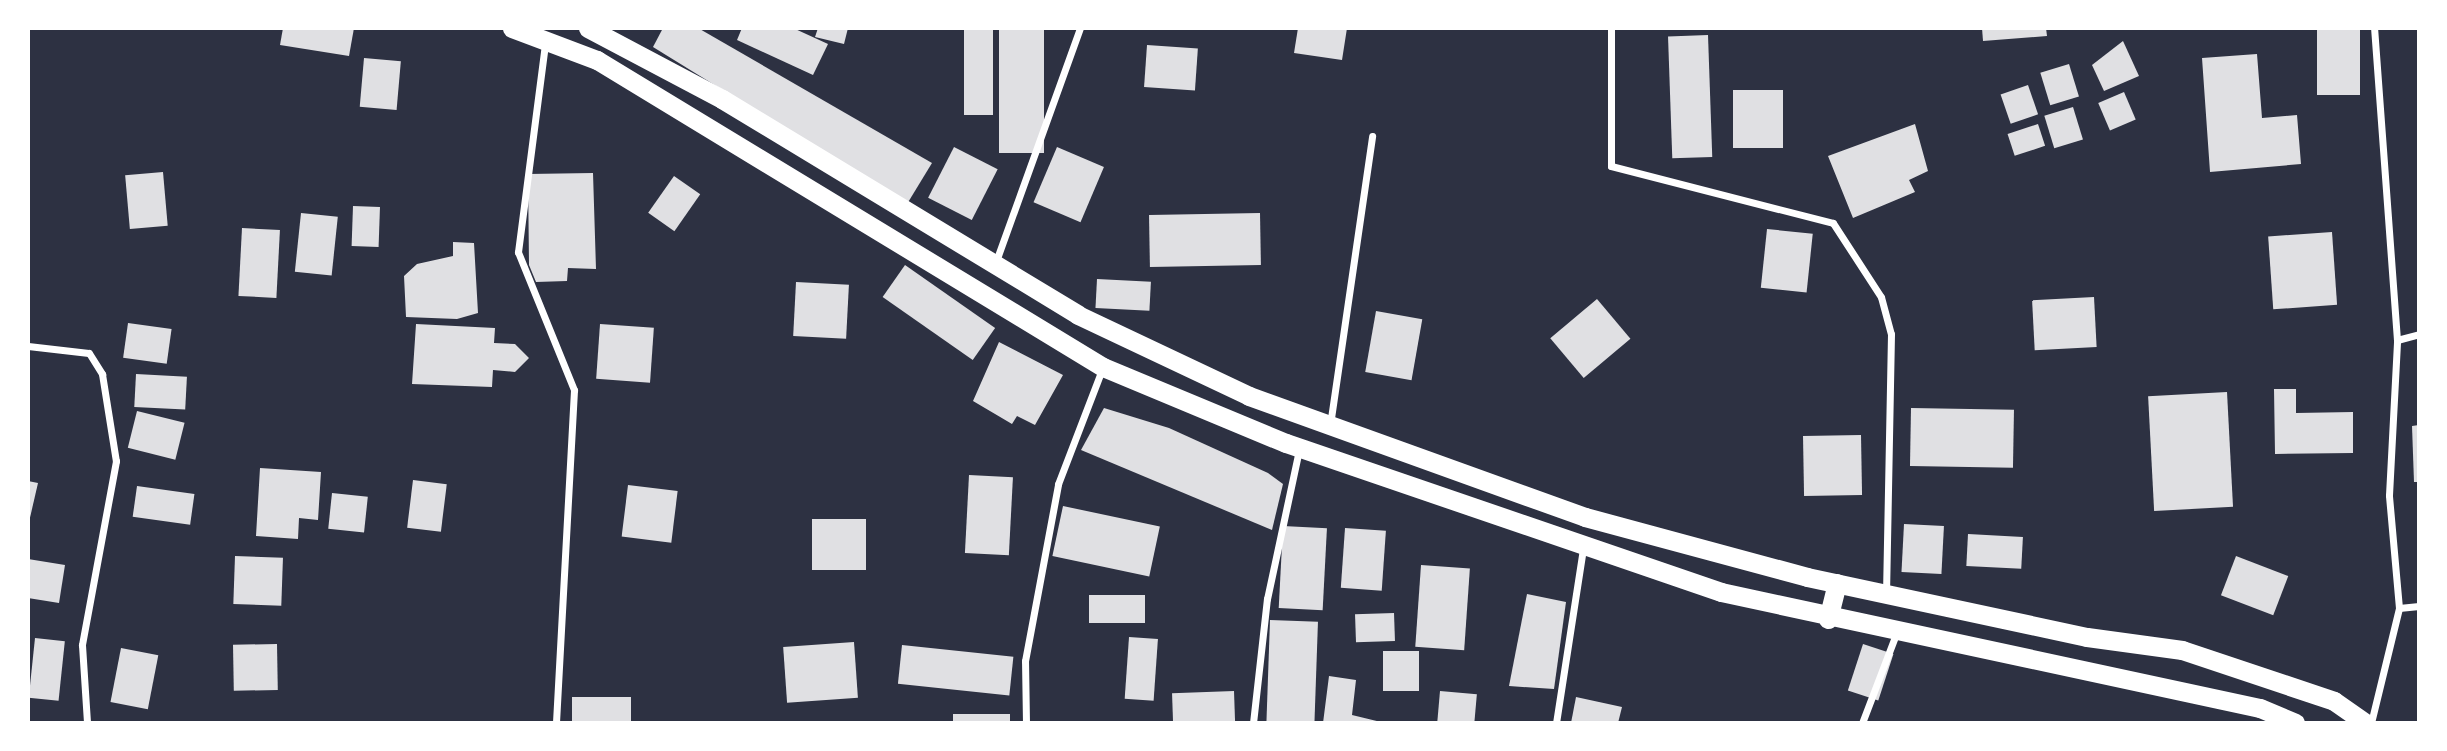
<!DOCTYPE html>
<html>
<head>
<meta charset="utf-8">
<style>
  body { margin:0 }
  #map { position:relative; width:2447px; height:751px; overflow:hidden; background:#2d3142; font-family:"IBM Plex Sans",sans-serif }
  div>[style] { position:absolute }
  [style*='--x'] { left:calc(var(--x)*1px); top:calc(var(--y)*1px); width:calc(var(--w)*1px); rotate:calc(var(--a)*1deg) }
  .building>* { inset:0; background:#e0e0e3; transform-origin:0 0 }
  .minor>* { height:7px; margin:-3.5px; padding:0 3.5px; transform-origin:3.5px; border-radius:3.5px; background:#fff }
  .trunk>* { height:19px; margin:-9.5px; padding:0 9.5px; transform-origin:9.5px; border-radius:9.5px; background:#fff }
  span { translate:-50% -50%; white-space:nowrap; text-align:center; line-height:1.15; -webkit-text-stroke:5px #fff; paint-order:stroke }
  .frame { position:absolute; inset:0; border:30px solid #fff; pointer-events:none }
</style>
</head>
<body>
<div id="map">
  <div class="building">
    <i style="clip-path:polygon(283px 28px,354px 28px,349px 56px,280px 45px)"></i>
    <i style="clip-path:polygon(663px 28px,698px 28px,932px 163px,907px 204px,653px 47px)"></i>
    <i style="clip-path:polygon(742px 28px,793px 28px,828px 44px,813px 75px,737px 40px)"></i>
    <i style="clip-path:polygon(818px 28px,848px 28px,844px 44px,815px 37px)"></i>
    <i style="left:964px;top:28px;width:29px;height:87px"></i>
    <i style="left:999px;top:28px;width:45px;height:125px"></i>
    <i style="clip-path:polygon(1298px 28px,1347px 28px,1342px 60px,1294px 53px)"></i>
    <i style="clip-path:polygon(1982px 28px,2046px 28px,2047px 36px,1983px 41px)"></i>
    <i style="left:2317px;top:28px;width:43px;height:67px"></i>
    <i style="left:1708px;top:35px;width:122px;height:40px;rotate:88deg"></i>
    <i style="clip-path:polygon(2123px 41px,2139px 76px,2104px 91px,2092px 65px)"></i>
    <i style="left:1147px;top:45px;width:51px;height:42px;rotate:4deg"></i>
    <i style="clip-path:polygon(2257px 54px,2262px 118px,2297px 115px,2301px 164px,2210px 172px,2202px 58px)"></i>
    <i style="left:364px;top:58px;width:37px;height:49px;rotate:5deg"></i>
    <i style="left:2069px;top:64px;width:34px;height:30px;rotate:73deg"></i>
    <i style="left:2028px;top:85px;width:31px;height:29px;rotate:71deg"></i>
    <i style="left:1733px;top:90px;width:50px;height:58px"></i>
    <i style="left:2124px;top:92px;width:30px;height:28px;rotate:67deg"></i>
    <i style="left:2073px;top:107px;width:34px;height:30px;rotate:73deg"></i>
    <i style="clip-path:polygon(1915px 124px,1928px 171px,1909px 180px,1915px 192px,1853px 218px,1828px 156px)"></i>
    <i style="left:2038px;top:124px;width:23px;height:32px;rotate:72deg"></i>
    <i style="left:954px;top:147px;width:49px;height:57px;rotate:27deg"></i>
    <i style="left:1057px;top:147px;width:51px;height:60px;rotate:23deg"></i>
    <i style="left:163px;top:172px;width:54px;height:38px;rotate:85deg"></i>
    <i style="clip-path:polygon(593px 173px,596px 269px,568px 268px,567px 281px,536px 282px,529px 265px,528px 174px)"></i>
    <i style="left:674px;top:176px;width:32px;height:45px;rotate:35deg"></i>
    <i style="left:353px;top:206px;width:27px;height:40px;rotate:2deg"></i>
    <i style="left:301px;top:213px;width:37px;height:59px;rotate:6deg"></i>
    <i style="left:1260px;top:213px;width:52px;height:111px;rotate:89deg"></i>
    <i style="left:242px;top:228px;width:38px;height:68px;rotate:3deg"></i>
    <i style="left:1767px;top:229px;width:46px;height:59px;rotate:6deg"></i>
    <i style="left:2332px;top:232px;width:73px;height:64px;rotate:86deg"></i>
    <i style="clip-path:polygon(453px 242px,474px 243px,478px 313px,457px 319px,406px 317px,404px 276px,417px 264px,453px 256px)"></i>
    <i style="left:905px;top:265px;width:110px;height:39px;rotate:35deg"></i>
    <i style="left:1097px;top:279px;width:54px;height:29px;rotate:3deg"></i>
    <i style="left:796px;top:282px;width:53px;height:54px;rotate:3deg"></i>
    <i style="left:2094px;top:297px;width:50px;height:62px;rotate:87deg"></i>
    <i style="left:1597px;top:299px;width:52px;height:61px;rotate:50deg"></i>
    <i style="left:1376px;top:311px;width:47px;height:62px;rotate:10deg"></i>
    <i style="left:128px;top:323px;width:44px;height:35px;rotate:8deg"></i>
    <i style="clip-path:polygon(416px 324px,495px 328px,494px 343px,515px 344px,529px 358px,515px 372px,493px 370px,492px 387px,412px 384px)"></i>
    <i style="left:600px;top:324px;width:54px;height:55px;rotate:4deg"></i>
    <i style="clip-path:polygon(999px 342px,1063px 375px,1035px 425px,1017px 416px,1012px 424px,973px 401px)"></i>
    <i style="left:136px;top:374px;width:51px;height:33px;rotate:3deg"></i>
    <i style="clip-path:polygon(2274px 389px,2296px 389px,2296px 413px,2353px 412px,2353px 453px,2275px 454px)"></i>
    <i style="left:2227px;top:392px;width:115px;height:79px;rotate:87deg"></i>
    <i style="clip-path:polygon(1104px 408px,1169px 428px,1268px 473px,1283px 484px,1272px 530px,1081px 450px)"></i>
    <i style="left:1911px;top:408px;width:103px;height:58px;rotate:1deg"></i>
    <i style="left:137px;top:411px;width:49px;height:38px;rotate:14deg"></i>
    <i style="clip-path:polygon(2419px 425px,2419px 482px,2414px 482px,2412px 426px)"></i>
    <i style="left:1861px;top:435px;width:60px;height:58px;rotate:89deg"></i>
    <i style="clip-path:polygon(260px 468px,321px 472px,318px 520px,299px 518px,298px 539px,256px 536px)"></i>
    <i style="left:969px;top:475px;width:44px;height:78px;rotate:3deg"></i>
    <i style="left:413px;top:480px;width:34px;height:48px;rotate:7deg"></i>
    <i style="clip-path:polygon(28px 481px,38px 483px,29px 522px,28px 522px)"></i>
    <i style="left:628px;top:485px;width:50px;height:52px;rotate:7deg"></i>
    <i style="left:137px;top:486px;width:58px;height:31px;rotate:8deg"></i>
    <i style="left:332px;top:493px;width:36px;height:36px;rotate:6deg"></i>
    <i style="left:1063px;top:506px;width:99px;height:51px;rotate:12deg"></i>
    <i style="left:812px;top:519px;width:54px;height:51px"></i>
    <i style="left:1904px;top:524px;width:40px;height:48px;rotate:3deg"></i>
    <i style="left:1283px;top:526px;width:44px;height:82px;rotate:3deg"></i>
    <i style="left:1345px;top:528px;width:41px;height:60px;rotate:4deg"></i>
    <i style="left:1968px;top:534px;width:55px;height:32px;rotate:3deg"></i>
    <i style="left:235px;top:556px;width:48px;height:48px;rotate:2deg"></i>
    <i style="left:2236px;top:556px;width:56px;height:42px;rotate:21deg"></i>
    <i style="clip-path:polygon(28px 559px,65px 565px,59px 603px,28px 598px)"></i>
    <i style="left:1421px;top:565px;width:49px;height:82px;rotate:4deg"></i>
    <i style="clip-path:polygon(1527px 594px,1566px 602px,1554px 689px,1509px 686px)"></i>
    <i style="left:1089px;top:595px;width:56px;height:28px"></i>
    <i style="left:1394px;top:613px;width:28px;height:39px;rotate:88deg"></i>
    <i style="left:1270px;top:620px;width:48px;height:103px;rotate:2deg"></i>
    <i style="left:1129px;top:637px;width:29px;height:62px;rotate:4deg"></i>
    <i style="left:35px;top:638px;width:30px;height:60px;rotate:6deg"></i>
    <i style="left:854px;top:642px;width:56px;height:71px;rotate:86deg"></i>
    <i style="left:277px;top:644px;width:46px;height:44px;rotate:89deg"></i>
    <i style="left:1863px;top:644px;width:32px;height:49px;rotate:18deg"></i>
    <i style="left:902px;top:645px;width:112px;height:39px;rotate:6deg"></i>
    <i style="left:121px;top:648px;width:38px;height:55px;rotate:11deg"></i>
    <i style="left:1383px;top:651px;width:36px;height:40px"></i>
    <i style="clip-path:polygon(1329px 676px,1356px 680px,1352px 715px,1385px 723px,1323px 723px)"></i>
    <i style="left:1234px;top:691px;width:32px;height:62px;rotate:88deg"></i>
    <i style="left:1440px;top:691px;width:37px;height:32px;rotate:5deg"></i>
    <i style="left:572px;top:697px;width:59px;height:26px"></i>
    <i style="clip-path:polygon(1576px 697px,1622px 707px,1618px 723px,1571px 723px)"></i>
    <i style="left:1010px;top:714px;width:9px;height:57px;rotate:90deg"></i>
  </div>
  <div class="minor">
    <i style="--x:1611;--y:28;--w:138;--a:90"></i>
    <i style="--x:1611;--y:166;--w:229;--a:14.4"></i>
    <i style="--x:1833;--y:223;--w:88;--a:57"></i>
    <i style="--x:1881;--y:297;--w:38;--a:75"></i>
    <i style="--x:1891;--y:334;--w:258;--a:91.1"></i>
    <i style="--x:545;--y:44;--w:210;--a:97.4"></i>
    <i style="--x:518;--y:252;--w:149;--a:67.9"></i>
    <i style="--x:574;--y:390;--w:333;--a:93.1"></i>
    <i style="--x:995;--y:264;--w:251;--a:-70.2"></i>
    <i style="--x:2397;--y:340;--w:23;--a:-15"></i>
    <i style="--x:28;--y:346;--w:61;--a:6.5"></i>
    <i style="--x:89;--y:353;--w:25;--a:58"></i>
    <i style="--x:102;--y:374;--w:88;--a:80.9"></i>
    <i style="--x:116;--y:461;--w:187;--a:100.5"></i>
    <i style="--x:82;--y:645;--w:78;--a:86.3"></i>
    <i style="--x:1330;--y:425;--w:292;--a:-81.7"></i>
    <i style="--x:2399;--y:608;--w:20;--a:-6"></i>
    <i style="--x:1026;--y:723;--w:62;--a:-90.9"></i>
    <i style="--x:1025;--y:661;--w:180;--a:-79.4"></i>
    <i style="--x:1058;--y:484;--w:125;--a:-69"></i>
    <i style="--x:1253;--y:723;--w:125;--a:-83.6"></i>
    <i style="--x:1267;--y:599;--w:152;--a:-77.9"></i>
    <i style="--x:1556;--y:723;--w:177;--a:-81.2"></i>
    <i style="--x:1862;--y:723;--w:95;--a:-69.1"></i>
    <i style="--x:2371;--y:723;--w:118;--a:-76.3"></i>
    <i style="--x:2399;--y:608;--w:113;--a:-95.1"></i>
    <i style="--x:2389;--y:495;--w:155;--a:-87"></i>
    <i style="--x:2397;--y:340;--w:313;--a:-94.2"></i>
  </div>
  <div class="trunk">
    <i style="--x:512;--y:28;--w:91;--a:20.6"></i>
    <i style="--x:597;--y:60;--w:592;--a:31.25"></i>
    <i style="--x:1103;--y:367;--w:198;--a:22.6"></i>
    <i style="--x:1286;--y:443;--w:460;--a:18.9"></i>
    <i style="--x:1721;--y:592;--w:551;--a:12.15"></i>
    <i style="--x:2260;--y:708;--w:38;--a:23"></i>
    <i style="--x:588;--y:28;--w:152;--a:27.9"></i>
    <i style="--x:722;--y:99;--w:416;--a:31.2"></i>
    <i style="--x:1078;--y:315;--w:189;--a:25.3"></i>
    <i style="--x:1249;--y:396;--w:357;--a:19.8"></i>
    <i style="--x:1585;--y:517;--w:230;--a:15.1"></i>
    <i style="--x:1807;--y:577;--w:286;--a:12.1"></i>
    <i style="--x:2087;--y:637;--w:96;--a:7.8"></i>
    <i style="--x:2182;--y:650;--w:160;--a:18.5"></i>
    <i style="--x:2334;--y:701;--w:38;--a:35"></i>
    <i style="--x:1828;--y:619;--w:37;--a:-76"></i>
  </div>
  <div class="frame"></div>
</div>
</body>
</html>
